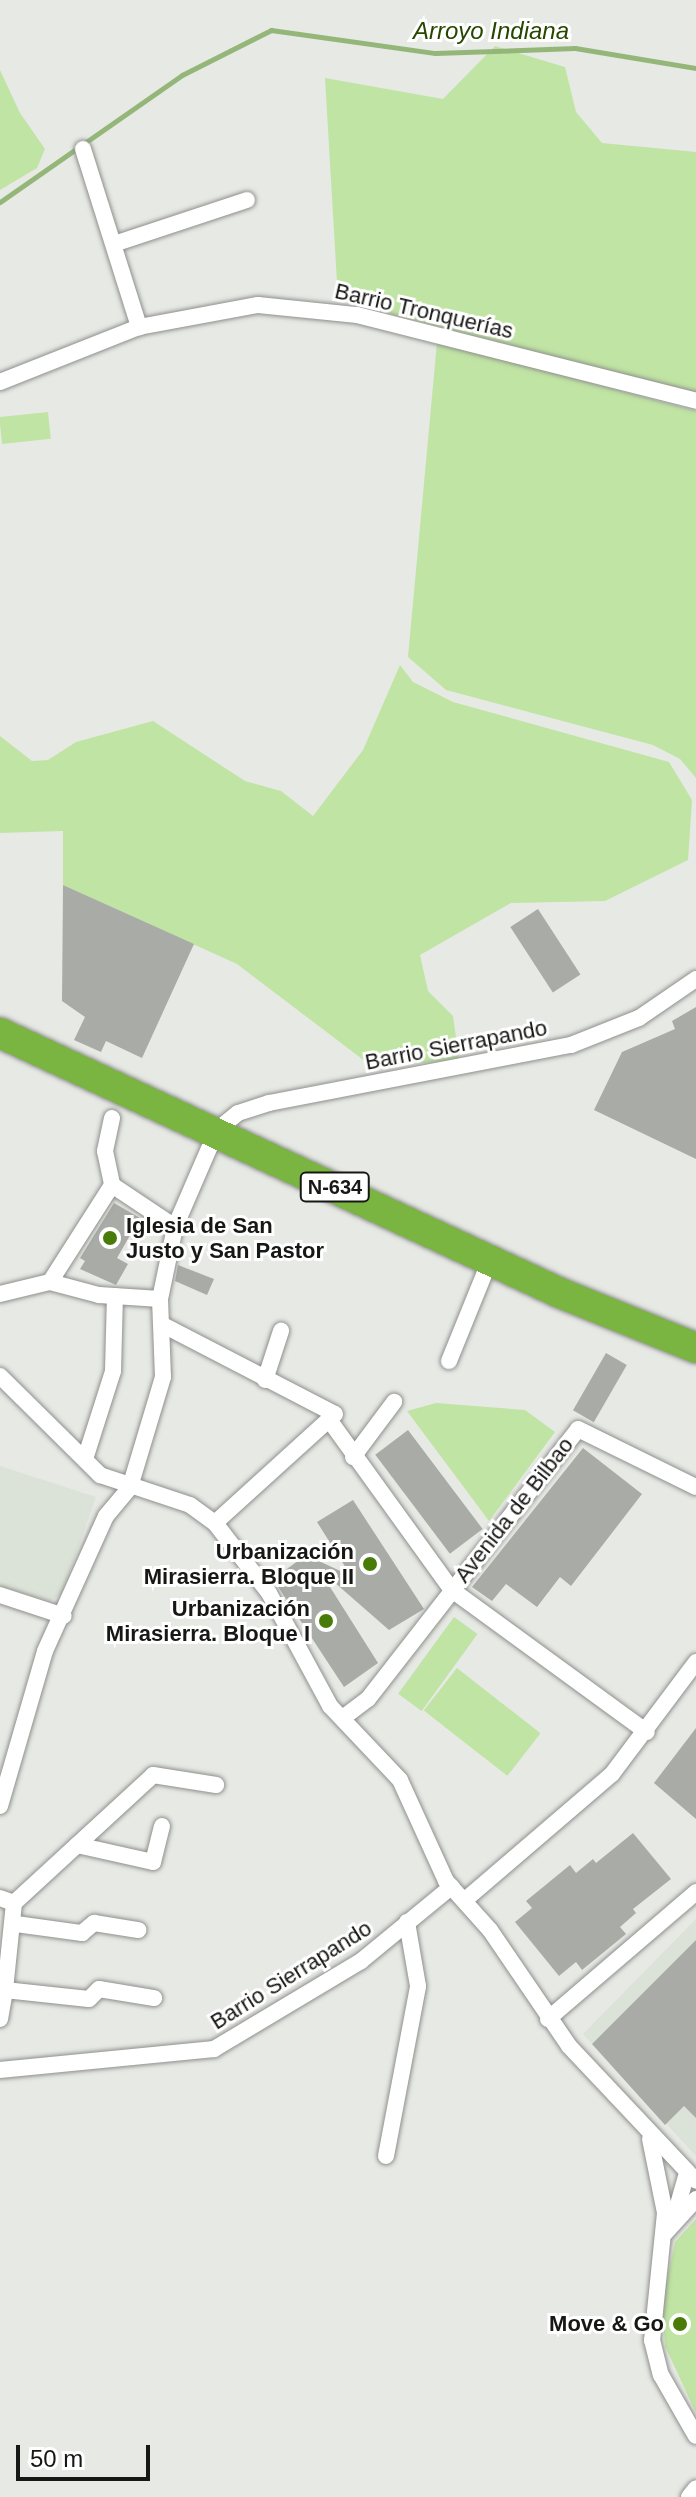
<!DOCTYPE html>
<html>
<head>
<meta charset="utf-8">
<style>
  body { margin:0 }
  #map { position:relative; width:696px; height:2497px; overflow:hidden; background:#e7e9e5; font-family:Helvetica,sans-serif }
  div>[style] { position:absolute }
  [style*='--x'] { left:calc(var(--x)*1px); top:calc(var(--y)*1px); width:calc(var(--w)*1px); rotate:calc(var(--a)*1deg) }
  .built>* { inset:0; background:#dbe2d7 }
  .green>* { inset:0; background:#c0e4a4; transform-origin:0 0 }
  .stream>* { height:5px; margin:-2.5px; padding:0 2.5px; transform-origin:2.5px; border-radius:2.5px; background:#94b779 }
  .building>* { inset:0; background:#a8aba6; transform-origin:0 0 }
  .roads { filter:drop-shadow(0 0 2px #8e908c) drop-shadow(0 0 2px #8e908c) }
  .street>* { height:16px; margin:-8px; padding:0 8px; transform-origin:8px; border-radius:8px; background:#fff }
  .highway>* { height:30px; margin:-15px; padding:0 15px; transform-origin:15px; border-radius:15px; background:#7ab542 }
  .dots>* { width:22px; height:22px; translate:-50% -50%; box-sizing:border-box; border:4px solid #fff; border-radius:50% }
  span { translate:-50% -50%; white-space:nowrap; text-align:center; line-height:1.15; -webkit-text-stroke:6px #fff; paint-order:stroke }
  .shield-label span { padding:2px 6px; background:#fff; border:2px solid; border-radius:6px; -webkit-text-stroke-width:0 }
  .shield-label { font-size:20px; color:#171716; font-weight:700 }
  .street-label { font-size:22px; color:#171716 }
  .poi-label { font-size:22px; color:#171716; font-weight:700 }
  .left { translate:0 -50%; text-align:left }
  .right { translate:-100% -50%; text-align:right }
  .water-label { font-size:24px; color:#274701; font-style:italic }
  .scale { position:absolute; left:16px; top:2445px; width:134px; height:36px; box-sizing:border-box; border:4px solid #171716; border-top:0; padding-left:10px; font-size:24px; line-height:28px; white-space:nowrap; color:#171716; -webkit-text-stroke:6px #fff; paint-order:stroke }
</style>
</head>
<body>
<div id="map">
  <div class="built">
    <i style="clip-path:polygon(0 1466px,96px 1497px,62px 1594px,50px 1601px,0 1586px)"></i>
    <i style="clip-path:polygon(696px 1919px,696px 2156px,583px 2034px)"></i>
  </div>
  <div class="green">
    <i style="clip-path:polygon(495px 46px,565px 67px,576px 112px,602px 143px,696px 152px,696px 394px,338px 300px,325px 78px,443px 99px)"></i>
    <i style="clip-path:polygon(0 70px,20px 113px,45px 149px,37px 168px,0 190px)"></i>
    <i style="clip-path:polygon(437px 342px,696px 411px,696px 778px,680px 759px,653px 745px,446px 690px,408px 657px)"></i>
    <i style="left:48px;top:412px;width:27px;height:49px;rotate:84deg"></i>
    <i style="clip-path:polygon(400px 665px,413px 682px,453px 702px,669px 762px,692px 800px,688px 860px,605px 901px,511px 903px,420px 955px,428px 991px,453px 1016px,459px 1059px,374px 1068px,237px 964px,63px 885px,63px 831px,0 833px,0 736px,32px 761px,48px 760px,76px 742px,153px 721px,245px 781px,281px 791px,313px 816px,363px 750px)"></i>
    <i style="clip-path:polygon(436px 1403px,525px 1410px,555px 1432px,489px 1521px,407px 1411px)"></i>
    <i style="left:454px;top:1617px;width:29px;height:95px;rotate:36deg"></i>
    <i style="left:457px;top:1668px;width:106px;height:54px;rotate:38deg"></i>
    <i style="clip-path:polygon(696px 2219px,696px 2413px,665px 2346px,662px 2303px,675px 2242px)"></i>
  </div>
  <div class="stream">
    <i style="--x:0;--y:202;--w:222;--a:-34.9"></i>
    <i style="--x:182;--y:75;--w:100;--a:-26.8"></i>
    <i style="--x:271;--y:30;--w:166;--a:8"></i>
    <i style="--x:435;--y:53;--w:140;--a:-2"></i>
    <i style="--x:575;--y:48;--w:123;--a:9.4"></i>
  </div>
  <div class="building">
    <i style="clip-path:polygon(63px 885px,194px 944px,142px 1058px,106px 1041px,101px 1052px,74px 1040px,85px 1017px,62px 1001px)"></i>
    <i style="left:538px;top:909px;width:78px;height:33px;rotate:57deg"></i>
    <i style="clip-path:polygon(696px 1007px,696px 1159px,594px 1110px,622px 1052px,675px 1029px,672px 1021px)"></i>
    <i style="clip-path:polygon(114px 1203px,140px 1218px,117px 1258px,128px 1264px,116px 1285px,80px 1269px,85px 1261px,80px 1258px)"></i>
    <i style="clip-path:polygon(178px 1265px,214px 1279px,207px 1295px,175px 1281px)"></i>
    <i style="left:606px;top:1353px;width:24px;height:66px;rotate:30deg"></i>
    <i style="left:408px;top:1430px;width:124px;height:41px;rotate:53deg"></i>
    <i style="clip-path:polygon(583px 1448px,642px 1494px,571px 1586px,560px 1577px,537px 1607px,506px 1584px,492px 1601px,472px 1587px)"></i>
    <i style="clip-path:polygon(353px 1500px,424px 1609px,389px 1630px,318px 1568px,378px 1663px,344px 1687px,273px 1579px,306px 1555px,351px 1576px,317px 1522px)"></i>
    <i style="clip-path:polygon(696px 1728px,696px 1819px,654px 1783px)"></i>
    <i style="clip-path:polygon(633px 1833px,671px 1879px,633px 1909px,636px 1913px,620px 1927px,626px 1934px,582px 1970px,576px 1962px,559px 1976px,515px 1922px,532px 1908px,526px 1901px,570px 1865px,576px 1873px,593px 1859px,596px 1863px)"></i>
    <i style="clip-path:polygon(696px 1940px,696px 2118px,684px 2106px,665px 2125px,592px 2044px)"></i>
  </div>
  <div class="roads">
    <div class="street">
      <i style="--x:83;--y:149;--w:187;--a:72.5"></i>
      <i style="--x:114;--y:244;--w:140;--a:-18.3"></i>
      <i style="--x:0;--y:382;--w:149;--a:-21.6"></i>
      <i style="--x:139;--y:327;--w:121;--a:-10.5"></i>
      <i style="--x:258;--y:305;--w:100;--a:5.8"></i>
      <i style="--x:357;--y:315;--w:350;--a:14.2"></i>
      <i style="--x:112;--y:1118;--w:34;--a:102"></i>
      <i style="--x:105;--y:1151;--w:35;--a:78"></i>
      <i style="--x:50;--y:1282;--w:115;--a:-57.4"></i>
      <i style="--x:112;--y:1185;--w:76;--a:33.7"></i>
      <i style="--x:0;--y:1294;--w:51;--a:-13.5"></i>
      <i style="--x:50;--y:1282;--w:51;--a:14.9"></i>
      <i style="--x:99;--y:1295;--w:61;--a:3.8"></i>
      <i style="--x:165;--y:1326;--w:191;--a:27.4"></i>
      <i style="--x:335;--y:1414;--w:162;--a:137.8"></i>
      <i style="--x:449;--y:1361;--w:109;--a:-67.9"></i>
      <i style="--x:0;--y:1376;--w:141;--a:44.7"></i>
      <i style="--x:100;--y:1475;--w:95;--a:18.4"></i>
      <i style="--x:190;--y:1505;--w:31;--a:36"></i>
      <i style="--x:215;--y:1523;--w:88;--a:52.4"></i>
      <i style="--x:269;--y:1593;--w:128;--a:61.6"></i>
      <i style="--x:330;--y:1706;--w:102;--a:46.6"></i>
      <i style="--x:400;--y:1780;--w:111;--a:65.5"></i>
      <i style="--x:446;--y:1881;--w:66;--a:48.1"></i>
      <i style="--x:490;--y:1930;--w:140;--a:55.7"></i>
      <i style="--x:569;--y:2046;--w:185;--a:46.7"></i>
      <i style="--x:265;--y:1380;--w:52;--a:-71.9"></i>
      <i style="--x:330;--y:1421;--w:208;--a:54.2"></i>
      <i style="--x:452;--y:1590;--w:241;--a:36.1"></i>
      <i style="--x:353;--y:1457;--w:69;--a:-53.3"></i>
      <i style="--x:85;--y:1459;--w:92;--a:-72.3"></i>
      <i style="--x:113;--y:1371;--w:75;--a:-88.5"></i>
      <i style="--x:0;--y:1595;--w:67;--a:18.2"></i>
      <i style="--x:344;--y:1717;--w:30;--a:-37"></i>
      <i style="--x:368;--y:1699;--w:342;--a:-52.1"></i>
      <i style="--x:578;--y:1429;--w:131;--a:26.2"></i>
      <i style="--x:0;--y:1806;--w:161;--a:-73.8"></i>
      <i style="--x:45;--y:1651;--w:148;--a:-65.7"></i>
      <i style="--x:106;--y:1516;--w:38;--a:-50"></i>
      <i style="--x:130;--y:1487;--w:115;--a:-73.3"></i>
      <i style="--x:163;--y:1377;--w:78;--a:-92.2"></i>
      <i style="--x:160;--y:1299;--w:74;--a:-78.2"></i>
      <i style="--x:175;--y:1227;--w:106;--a:-66.6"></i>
      <i style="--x:217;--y:1130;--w:27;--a:-39"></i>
      <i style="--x:238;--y:1113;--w:33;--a:-18"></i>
      <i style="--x:269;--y:1103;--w:308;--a:-10.9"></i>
      <i style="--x:571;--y:1045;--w:73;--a:-21.7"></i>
      <i style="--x:639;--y:1018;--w:69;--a:-34.4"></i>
      <i style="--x:77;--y:1845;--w:78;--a:12.6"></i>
      <i style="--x:153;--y:1862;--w:37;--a:-76"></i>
      <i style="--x:0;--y:1898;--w:15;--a:20"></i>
      <i style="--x:14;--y:1903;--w:189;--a:-42.6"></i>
      <i style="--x:153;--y:1775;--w:64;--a:9"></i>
      <i style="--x:465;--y:1900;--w:194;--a:-40.6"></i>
      <i style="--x:612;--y:1774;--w:140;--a:-53.1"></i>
      <i style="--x:14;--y:1903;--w:87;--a:95.9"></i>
      <i style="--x:5;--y:1990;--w:84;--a:6.1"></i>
      <i style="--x:89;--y:1999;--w:14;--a:-45"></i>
      <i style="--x:99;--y:1989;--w:56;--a:9.3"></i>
      <i style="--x:16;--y:1924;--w:67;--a:7.8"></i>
      <i style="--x:82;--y:1933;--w:16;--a:-40"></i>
      <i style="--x:94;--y:1923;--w:45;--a:9"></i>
      <i style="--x:0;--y:2019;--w:29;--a:-80"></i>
      <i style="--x:548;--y:2019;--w:195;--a:-40.6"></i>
      <i style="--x:0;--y:2070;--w:215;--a:-5.6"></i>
      <i style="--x:214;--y:2049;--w:171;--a:-30.9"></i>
      <i style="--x:361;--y:1961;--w:117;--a:-39.4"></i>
      <i style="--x:650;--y:2139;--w:76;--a:78.5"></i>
      <i style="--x:665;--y:2213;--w:128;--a:95.8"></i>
      <i style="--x:652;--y:2340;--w:36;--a:76"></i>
      <i style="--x:661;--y:2375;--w:70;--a:60.2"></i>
      <i style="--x:386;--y:2156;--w:173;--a:-79.3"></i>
      <i style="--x:418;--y:1986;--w:65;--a:-99.8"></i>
      <i style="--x:675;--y:2215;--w:44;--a:-74.1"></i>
      <i style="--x:665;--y:2233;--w:46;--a:-47.6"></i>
      <i style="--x:689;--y:2497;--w:11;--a:-52"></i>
    </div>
    <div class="highway">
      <i style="--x:0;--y:1033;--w:617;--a:24.9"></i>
      <i style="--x:560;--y:1293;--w:147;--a:22"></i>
    </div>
  </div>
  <div class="dots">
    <i style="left:110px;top:1238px;background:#497b08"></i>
    <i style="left:370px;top:1564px;background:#497b08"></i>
    <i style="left:326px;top:1621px;background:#497b08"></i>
    <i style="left:680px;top:2324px;background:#497b08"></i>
  </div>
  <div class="shield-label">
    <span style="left:335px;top:1187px">N-634</span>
  </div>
  <div class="street-label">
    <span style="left:424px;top:311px;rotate:13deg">Barrio Tronquerías</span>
    <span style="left:456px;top:1045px;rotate:-11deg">Barrio Sierrapando</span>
    <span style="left:514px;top:1510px;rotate:-52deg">Avenida de Bilbao</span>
    <span style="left:291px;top:1975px;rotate:-32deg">Barrio Sierrapando</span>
  </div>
  <div class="poi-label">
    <span class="left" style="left:126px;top:1238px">Iglesia de San<br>Justo y San Pastor</span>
    <span class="right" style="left:354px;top:1564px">Urbanización<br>Mirasierra. Bloque II</span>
    <span class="right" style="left:310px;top:1621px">Urbanización<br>Mirasierra. Bloque I</span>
    <span class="right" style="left:664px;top:2324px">Move &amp; Go</span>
  </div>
  <div class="water-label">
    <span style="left:491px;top:31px">Arroyo Indiana</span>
  </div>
  <div class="scale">50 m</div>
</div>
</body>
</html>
